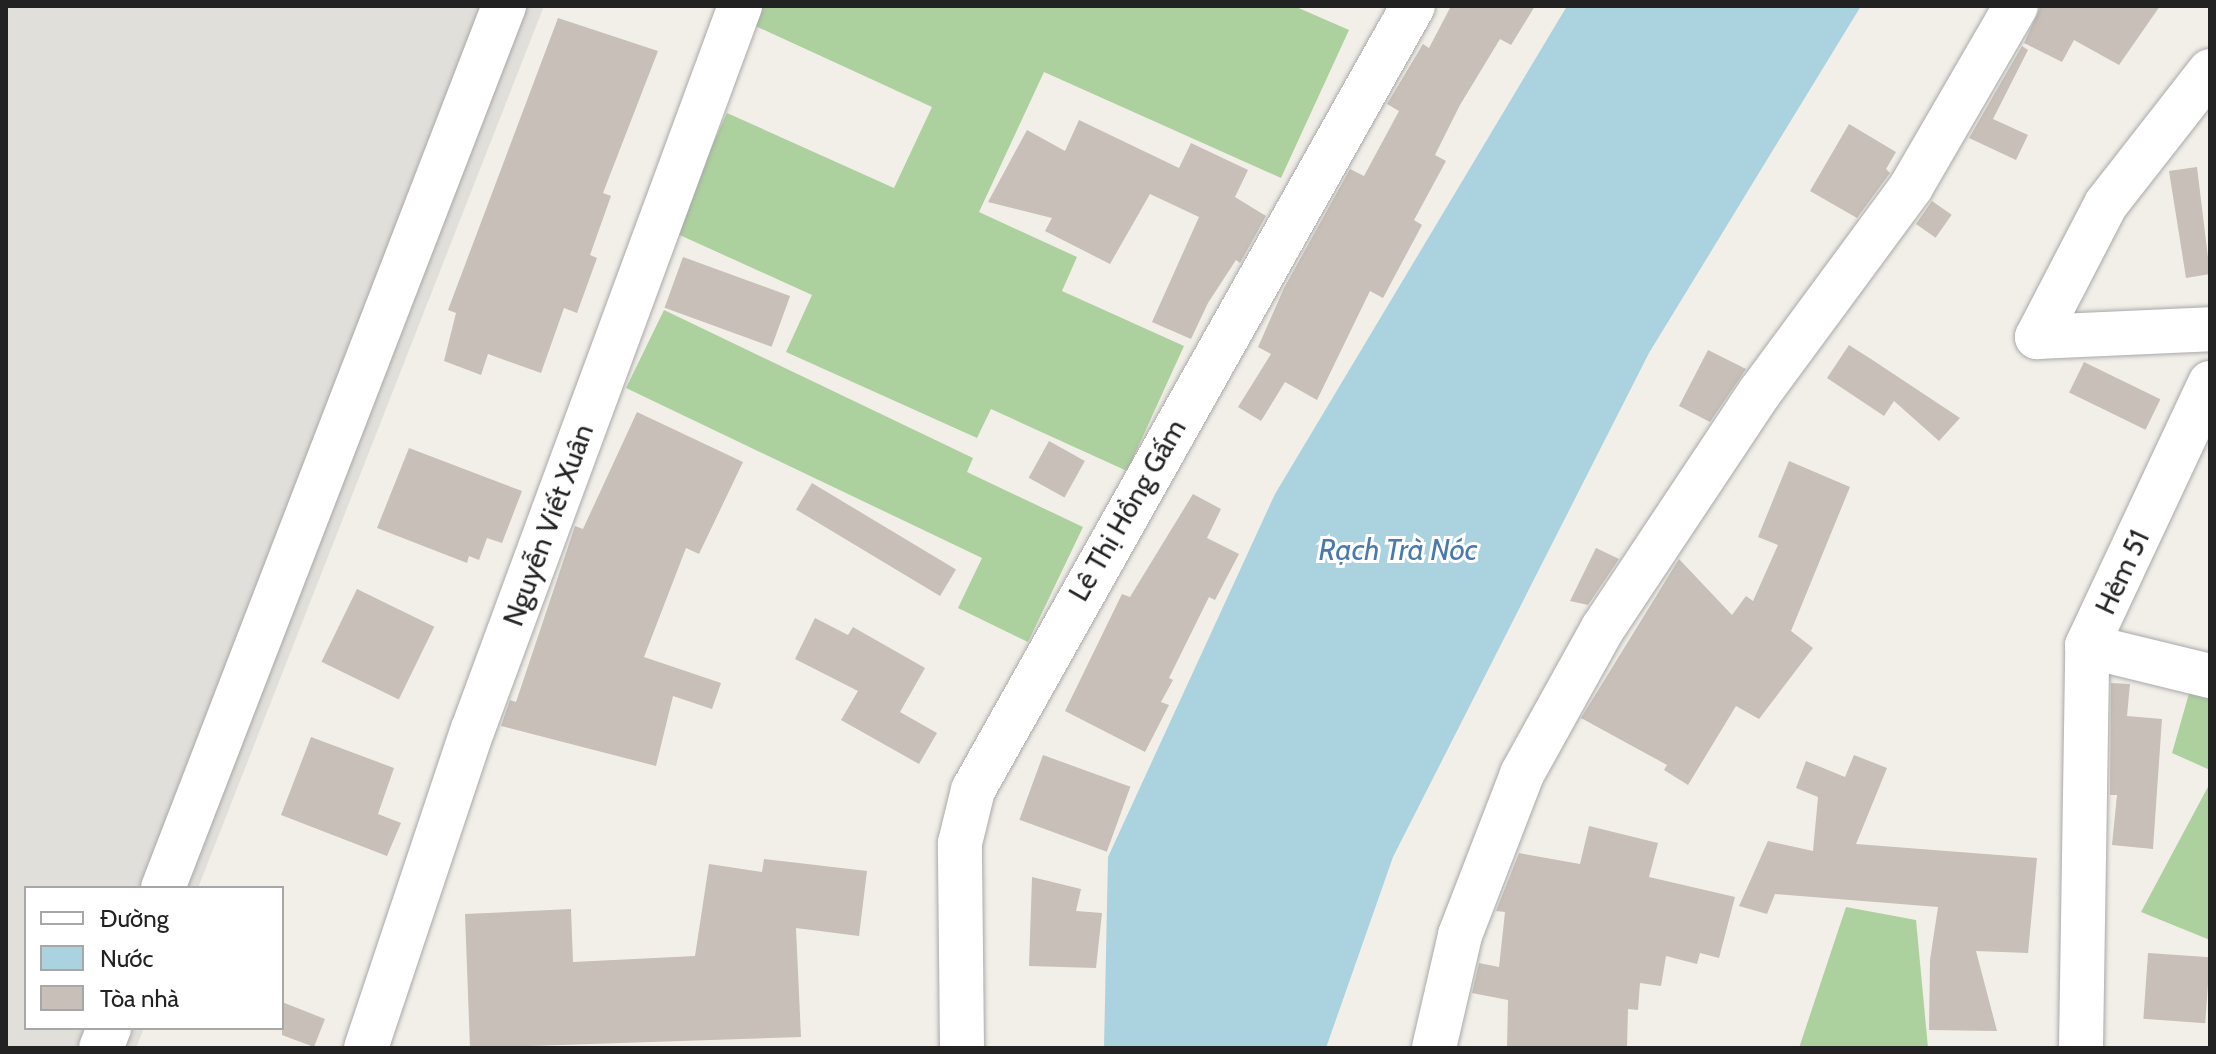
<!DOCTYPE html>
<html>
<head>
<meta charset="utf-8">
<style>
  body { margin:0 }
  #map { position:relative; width:2216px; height:1054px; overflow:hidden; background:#f2efe9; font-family:Cabin,sans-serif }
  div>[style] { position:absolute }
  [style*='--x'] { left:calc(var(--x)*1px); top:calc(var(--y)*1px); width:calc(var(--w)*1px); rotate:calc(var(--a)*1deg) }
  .airport>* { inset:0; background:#e1dfda }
  .forest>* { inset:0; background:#add19e }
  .water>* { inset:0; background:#aad3df }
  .building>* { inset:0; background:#c7bfb8; transform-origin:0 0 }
  .roads { filter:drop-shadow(0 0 2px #a9a9a9) drop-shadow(0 0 2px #a9a9a9) }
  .minor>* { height:44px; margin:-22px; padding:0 22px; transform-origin:22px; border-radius:22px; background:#fff }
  span { translate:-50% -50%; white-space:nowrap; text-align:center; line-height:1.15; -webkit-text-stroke:6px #fff; paint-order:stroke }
  .street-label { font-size:28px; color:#222 }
  .water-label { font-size:30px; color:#4a7aab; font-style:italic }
  .frame { position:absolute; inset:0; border:8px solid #222; pointer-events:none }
  .legend { position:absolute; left:24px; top:886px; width:260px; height:144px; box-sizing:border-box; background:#fff; border:2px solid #a7a7a7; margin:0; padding:10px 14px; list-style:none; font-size:24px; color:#222 }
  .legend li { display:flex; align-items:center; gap:16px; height:40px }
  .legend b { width:40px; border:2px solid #a7a7a7 }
</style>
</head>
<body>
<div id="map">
  <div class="airport">
    <i style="clip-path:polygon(6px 6px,544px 6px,198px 888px,26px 888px,26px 1028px,144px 1028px,136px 1048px,6px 1048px)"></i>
  </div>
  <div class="forest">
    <i style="clip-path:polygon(762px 6px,1294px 6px,1349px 30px,1281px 178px,1044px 72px,979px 212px,1077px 257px,1062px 291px,1184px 346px,1127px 471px,991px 409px,977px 438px,786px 352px,812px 295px,673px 232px,727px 113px,894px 188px,932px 107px,753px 25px)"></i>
    <i style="clip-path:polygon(664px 310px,973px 458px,967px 472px,1083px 527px,1028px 642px,958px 608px,982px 558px,626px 388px)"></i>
    <i style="clip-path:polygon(2190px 690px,2210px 695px,2210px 770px,2172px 753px)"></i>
    <i style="clip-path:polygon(2210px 783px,2210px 940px,2141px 912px)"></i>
    <i style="clip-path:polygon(1846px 907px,1916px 920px,1928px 1048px,1799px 1048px)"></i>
  </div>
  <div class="water">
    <i style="clip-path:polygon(1567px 6px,1861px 6px,1649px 353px,1393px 857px,1326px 1048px,1104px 1048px,1108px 857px,1275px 494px)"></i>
  </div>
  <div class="building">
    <i style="clip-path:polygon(1451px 6px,1535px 6px,1511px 45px,1500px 39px,1460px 105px,1435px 155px,1446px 161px,1414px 220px,1422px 225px,1383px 298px,1370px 291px,1317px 400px,1285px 382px,1261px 421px,1238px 407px,1271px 354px,1258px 347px,1284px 288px,1350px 169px,1364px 176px,1399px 111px,1387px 104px,1423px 44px,1429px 48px)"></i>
    <i style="clip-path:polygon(2041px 6px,2160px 6px,2119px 65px,2074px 40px,2062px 62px,2024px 43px)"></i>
    <i style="clip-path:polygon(558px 18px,658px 51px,603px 193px,611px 196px,590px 255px,597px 258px,577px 313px,564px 308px,541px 373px,488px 354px,481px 375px,444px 361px,456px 313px,448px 310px)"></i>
    <i style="clip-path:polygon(2022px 46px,2028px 50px,1993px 119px,2028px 135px,2016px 160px,1969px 138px)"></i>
    <i style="clip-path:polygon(1079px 120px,1179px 168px,1191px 143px,1248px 170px,1235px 197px,1266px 216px,1240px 263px,1236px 260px,1208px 303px,1191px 339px,1152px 322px,1199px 217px,1150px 194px,1110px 264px,1045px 231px,1052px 218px,988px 202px,1027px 130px,1065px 151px)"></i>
    <i style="clip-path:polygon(1849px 124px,1896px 152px,1886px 169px,1890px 173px,1857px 218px,1810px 191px)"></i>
    <i style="clip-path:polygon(2197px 167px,2210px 274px,2186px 278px,2169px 171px)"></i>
    <i style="left:1932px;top:201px;width:24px;height:28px;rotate:35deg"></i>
    <i style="left:683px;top:257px;width:114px;height:54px;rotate:20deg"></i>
    <i style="clip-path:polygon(1849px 345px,1874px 361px,1960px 418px,1939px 441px,1894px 401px,1884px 416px,1827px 378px)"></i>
    <i style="clip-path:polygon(1708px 350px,1746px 369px,1710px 422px,1679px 406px)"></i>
    <i style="left:2084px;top:362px;width:85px;height:34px;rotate:26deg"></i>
    <i style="clip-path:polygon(637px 412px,743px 462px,699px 554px,686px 548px,644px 657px,721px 683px,712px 709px,673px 696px,656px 766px,501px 726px,510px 700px,516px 702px,575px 526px,583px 529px)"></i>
    <i style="left:1049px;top:441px;width:41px;height:42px;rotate:29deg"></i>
    <i style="clip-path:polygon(409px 448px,522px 491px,502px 543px,487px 538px,479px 560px,469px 556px,467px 563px,377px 528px)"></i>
    <i style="clip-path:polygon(1789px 461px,1850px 487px,1791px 631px,1813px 648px,1759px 719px,1736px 706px,1688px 785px,1664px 770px,1667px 765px,1581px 718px,1679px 559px,1732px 615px,1746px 596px,1753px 601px,1778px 545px,1758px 537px)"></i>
    <i style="left:812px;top:483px;width:168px;height:31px;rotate:31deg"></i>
    <i style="clip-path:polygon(1193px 494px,1221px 509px,1207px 538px,1239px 554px,1215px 600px,1209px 597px,1169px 678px,1173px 680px,1161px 702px,1169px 705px,1145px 752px,1065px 711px,1122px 594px,1130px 597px)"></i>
    <i style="clip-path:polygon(1596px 548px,1619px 559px,1588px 605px,1570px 601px)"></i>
    <i style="left:357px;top:589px;width:86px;height:81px;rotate:26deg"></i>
    <i style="clip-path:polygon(815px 618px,848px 635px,853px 627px,925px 668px,900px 712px,937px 733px,919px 764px,841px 720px,858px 691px,795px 659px)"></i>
    <i style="clip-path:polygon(2111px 683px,2130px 684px,2127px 716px,2162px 719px,2153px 849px,2112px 845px,2117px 795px,2110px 795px)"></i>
    <i style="clip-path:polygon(311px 737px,394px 768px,378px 814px,401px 823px,387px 856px,281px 815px)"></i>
    <i style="left:1043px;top:755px;width:93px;height:69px;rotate:20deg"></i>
    <i style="clip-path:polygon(1854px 755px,1887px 768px,1856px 844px,2037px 858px,2028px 953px,1976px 951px,1997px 1031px,1929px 1030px,1930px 960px,1938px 907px,1775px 894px,1767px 914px,1739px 906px,1768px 841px,1813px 851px,1818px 797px,1796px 788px,1806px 761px,1845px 777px)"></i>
    <i style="clip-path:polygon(1589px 826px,1658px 843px,1649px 877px,1735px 897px,1719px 958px,1700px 953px,1697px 964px,1666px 956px,1661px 986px,1640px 983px,1638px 1010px,1628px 1009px,1627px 1048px,1507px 1048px,1508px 1000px,1472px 993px,1479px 963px,1499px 967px,1505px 912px,1496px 911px,1519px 853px,1580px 864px)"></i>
    <i style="clip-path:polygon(764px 859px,867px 871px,859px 936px,796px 928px,801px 1037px,470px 1048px,465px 914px,571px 909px,573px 962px,695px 956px,709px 864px,762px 872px)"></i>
    <i style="clip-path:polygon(1032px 877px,1081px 889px,1076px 911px,1102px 913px,1096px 968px,1029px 966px)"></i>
    <i style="left:2148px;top:953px;width:62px;height:66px;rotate:4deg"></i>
    <i style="clip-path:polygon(282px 1002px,325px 1019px,314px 1047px,282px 1035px)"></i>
  </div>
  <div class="roads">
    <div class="minor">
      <i style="--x:2210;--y:71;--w:169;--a:128"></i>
      <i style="--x:2106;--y:204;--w:150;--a:117.4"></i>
      <i style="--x:2037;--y:337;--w:173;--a:-2.6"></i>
      <i style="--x:2210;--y:383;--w:290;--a:115.1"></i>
      <i style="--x:2087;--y:646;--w:127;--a:13.7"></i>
      <i style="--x:163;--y:888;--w:946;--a:-68.86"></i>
      <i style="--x:101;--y:1048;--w:22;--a:-68"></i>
      <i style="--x:366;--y:1048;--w:336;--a:-71.5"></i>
      <i style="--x:473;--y:729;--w:771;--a:-69.73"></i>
      <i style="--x:962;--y:1048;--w:205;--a:-90.6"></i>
      <i style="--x:960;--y:843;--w:55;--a:-76.2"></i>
      <i style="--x:973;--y:790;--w:899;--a:-60.7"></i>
      <i style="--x:1434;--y:1048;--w:116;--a:-77"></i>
      <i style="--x:1460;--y:935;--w:173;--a:-68.9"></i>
      <i style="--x:1522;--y:774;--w:167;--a:-61"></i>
      <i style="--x:1603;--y:628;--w:283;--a:-56.4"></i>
      <i style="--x:1760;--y:392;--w:255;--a:-53.6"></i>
      <i style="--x:1911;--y:187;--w:209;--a:-59.9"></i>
      <i style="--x:2081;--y:1048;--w:402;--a:-89.1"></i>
    </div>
  </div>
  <div class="street-label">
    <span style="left:1127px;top:510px;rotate:-60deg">Lê Thị Hồng Gấm</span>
    <span style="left:548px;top:525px;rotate:-70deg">Nguyễn Viết Xuân</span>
    <span style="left:2122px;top:572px;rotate:-65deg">Hẻm 51</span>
  </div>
  <div class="water-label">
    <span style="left:1398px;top:550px">Rạch Trà Nóc</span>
  </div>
  <div class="frame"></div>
  <ul class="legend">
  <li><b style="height:10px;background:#fff"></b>Đường</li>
  <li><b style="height:22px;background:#aad3df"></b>Nước</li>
  <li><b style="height:22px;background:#c7bfb8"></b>Tòa nhà</li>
  </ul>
</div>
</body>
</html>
